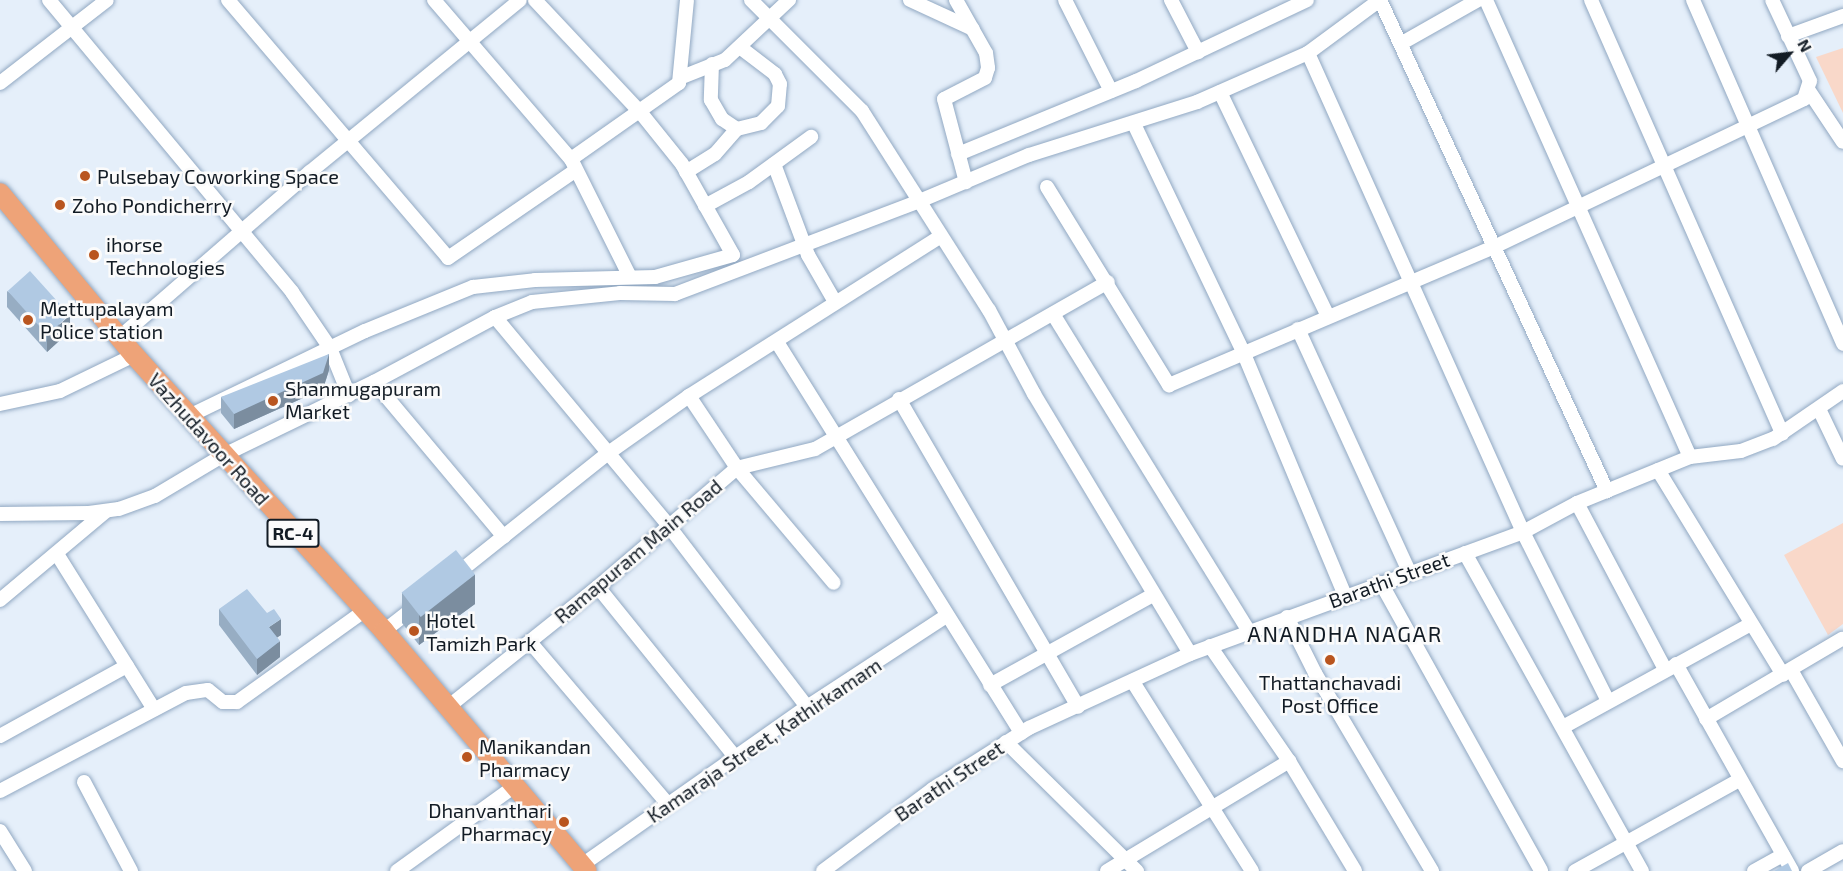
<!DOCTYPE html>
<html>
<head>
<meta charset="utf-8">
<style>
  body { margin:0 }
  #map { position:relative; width:1843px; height:871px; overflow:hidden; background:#e5effa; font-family:"Exo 2",sans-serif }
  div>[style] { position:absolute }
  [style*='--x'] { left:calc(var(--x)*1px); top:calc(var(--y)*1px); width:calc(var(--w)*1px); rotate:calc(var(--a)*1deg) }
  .green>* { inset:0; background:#f9d8c9 }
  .roads { filter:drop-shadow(0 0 2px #91a8c2) drop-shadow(0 0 2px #91a8c2) }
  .street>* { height:14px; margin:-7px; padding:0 7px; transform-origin:7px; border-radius:7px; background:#fff }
  .primary>* { height:20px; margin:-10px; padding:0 10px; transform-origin:10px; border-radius:10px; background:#eea378 }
  .wall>* { inset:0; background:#97adc3 }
  .shaded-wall>* { inset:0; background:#7b8d9f }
  .building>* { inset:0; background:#b0c9e3; transform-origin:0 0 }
  .dots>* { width:16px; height:16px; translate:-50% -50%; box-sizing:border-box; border:3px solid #fbfbfb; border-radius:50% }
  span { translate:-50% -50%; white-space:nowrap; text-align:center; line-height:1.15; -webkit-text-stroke:5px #fbfbfb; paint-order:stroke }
  .shield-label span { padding:2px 4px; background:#fbfbfb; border:2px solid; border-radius:4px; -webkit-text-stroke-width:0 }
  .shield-label { font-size:18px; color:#121b24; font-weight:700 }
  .poi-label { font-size:20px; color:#121b24 }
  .left { translate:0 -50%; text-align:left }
  .right { translate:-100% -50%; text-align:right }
  .street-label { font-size:20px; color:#121b24 }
  .quarter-label { font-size:22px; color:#121b24; letter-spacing:1.5px }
  .north { position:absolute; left:1759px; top:24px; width:60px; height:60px; -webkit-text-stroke:4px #fbfbfb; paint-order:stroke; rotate:62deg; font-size:16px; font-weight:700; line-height:24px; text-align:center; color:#121b24 }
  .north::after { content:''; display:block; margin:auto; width:21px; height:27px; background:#121b24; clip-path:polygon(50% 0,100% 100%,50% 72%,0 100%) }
</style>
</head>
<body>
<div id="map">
  <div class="green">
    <i style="clip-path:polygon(1843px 48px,1843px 113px,1816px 57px)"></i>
    <i style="clip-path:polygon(1843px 523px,1843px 624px,1828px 635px,1784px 555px)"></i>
  </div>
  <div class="roads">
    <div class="street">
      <i style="--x:49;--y:0;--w:380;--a:50.2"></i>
      <i style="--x:292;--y:292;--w:68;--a:55.8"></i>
      <i style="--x:330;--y:348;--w:51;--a:68"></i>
      <i style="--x:228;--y:0;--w:339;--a:49.5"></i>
      <i style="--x:448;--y:258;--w:155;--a:-34.5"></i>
      <i style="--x:434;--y:0;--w:210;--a:49.3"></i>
      <i style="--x:571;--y:159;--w:132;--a:63.4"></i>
      <i style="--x:751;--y:0;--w:157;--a:45"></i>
      <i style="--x:862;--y:111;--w:236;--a:57.5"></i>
      <i style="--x:989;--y:310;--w:95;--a:61.8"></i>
      <i style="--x:1034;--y:394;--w:303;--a:59"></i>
      <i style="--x:910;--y:0;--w:69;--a:24.7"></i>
      <i style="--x:956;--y:0;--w:61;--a:60.5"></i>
      <i style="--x:986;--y:53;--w:15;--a:82"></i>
      <i style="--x:988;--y:68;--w:10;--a:107"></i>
      <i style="--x:985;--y:78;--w:46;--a:152.9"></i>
      <i style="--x:944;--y:99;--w:86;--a:75.2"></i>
      <i style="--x:1065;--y:0;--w:102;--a:63.2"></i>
      <i style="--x:1171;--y:0;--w:59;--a:62.6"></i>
      <i style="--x:1486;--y:0;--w:500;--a:65.94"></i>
      <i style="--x:1591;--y:0;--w:474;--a:66.2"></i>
      <i style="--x:1693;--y:0;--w:375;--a:66.4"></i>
      <i style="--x:1788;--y:36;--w:59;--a:-20"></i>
      <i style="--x:1402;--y:43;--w:87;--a:-29.5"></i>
      <i style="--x:1308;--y:53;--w:525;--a:65.83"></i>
      <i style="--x:1523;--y:532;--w:189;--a:63.3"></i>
      <i style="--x:712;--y:64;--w:36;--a:92"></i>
      <i style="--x:711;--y:100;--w:22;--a:60"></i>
      <i style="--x:722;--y:119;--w:18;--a:34"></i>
      <i style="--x:737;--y:129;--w:25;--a:-14"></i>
      <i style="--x:761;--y:123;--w:24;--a:-45"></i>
      <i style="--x:778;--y:106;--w:22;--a:-85"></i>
      <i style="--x:780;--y:84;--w:11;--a:-117"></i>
      <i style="--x:775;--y:74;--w:43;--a:-142.6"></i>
      <i style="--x:682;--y:77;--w:46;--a:-21.6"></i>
      <i style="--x:725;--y:60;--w:88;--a:-43.2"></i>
      <i style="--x:0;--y:83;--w:135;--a:-37.8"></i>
      <i style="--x:1809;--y:91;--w:61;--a:56.3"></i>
      <i style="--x:1220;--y:92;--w:249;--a:64.3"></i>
      <i style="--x:1134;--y:124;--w:255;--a:64.4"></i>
      <i style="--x:1244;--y:354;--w:262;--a:67.3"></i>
      <i style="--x:958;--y:154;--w:192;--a:-22.3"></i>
      <i style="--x:1136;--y:81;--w:189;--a:-25.3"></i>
      <i style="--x:571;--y:159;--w:132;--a:-35.1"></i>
      <i style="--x:679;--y:83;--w:83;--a:-84.5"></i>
      <i style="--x:774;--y:164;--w:97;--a:69.5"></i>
      <i style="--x:808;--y:255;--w:54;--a:60.1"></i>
      <i style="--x:686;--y:172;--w:34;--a:-32"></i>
      <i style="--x:715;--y:154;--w:33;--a:-49"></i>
      <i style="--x:1047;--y:187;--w:233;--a:58.4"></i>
      <i style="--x:1169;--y:385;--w:355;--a:-23"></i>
      <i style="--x:1496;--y:246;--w:341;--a:-25.5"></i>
      <i style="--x:1804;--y:99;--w:19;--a:-72"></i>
      <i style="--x:1810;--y:81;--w:89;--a:-115.1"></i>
      <i style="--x:705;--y:206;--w:50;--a:-28.6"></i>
      <i style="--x:749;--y:182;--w:77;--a:-36"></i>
      <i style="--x:1053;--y:314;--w:373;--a:58.3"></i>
      <i style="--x:495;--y:317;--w:271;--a:50.2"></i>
      <i style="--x:668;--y:525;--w:229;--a:52.6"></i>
      <i style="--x:1298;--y:329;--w:267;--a:65.4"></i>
      <i style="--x:120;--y:337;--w:252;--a:-41"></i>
      <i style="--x:310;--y:172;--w:271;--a:-39.3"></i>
      <i style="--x:777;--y:342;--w:461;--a:58"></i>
      <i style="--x:374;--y:382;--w:202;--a:50"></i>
      <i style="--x:689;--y:396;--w:87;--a:56.3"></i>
      <i style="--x:737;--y:468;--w:150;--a:49.9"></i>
      <i style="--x:899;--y:399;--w:356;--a:59.8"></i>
      <i style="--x:0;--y:404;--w:61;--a:-12.2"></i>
      <i style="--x:60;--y:391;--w:82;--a:-25.9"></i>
      <i style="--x:1819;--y:409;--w:55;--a:64.4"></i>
      <i style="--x:189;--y:416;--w:195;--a:-25.8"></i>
      <i style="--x:365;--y:331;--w:117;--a:-22.2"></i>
      <i style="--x:473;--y:287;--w:62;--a:-6.4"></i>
      <i style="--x:535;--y:280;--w:120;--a:-1.4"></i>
      <i style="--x:655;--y:277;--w:81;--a:-15.8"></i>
      <i style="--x:733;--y:255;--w:104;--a:-119.3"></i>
      <i style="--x:682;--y:164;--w:65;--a:-128.8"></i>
      <i style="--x:641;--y:113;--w:155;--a:-133.2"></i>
      <i style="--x:1658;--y:470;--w:240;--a:58.6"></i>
      <i style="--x:1577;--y:503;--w:188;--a:62.1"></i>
      <i style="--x:0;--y:514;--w:89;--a:-0.6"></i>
      <i style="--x:89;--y:513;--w:30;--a:-8"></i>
      <i style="--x:119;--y:509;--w:38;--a:-20"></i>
      <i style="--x:155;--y:496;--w:78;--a:-30.8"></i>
      <i style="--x:222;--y:456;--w:169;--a:-26"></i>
      <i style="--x:374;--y:382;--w:137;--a:-28.2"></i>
      <i style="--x:495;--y:317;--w:40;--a:-22"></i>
      <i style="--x:532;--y:302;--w:88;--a:-5.8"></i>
      <i style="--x:620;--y:293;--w:55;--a:1"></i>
      <i style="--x:675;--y:294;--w:259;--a:-20.8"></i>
      <i style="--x:917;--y:202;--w:121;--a:-22.8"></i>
      <i style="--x:1029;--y:155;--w:176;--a:-17.5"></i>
      <i style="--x:1197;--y:102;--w:121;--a:-23.8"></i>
      <i style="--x:1308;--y:53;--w:89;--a:-36.4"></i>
      <i style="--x:1380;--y:0;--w:541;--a:65.19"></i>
      <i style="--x:1465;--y:553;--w:364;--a:60.9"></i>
      <i style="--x:57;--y:554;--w:183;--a:58"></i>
      <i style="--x:454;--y:576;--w:196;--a:-38.6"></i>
      <i style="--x:607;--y:454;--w:100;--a:-35.3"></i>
      <i style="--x:689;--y:396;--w:297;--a:-32.4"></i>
      <i style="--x:1381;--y:583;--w:329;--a:60.9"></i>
      <i style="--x:598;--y:587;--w:218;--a:51.1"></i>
      <i style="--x:0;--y:600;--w:138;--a:-40"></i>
      <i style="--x:1287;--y:617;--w:63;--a:63.4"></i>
      <i style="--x:1315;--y:673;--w:230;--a:59.4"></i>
      <i style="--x:384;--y:631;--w:41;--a:-38"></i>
      <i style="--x:530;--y:642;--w:213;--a:49.6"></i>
      <i style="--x:1210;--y:646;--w:140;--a:55.5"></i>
      <i style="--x:1289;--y:761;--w:128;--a:59"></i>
      <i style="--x:1676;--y:664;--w:237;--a:60.7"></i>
      <i style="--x:1791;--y:670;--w:105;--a:60.3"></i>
      <i style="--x:1133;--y:682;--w:223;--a:57.8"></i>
      <i style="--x:990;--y:685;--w:186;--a:-28.9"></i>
      <i style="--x:448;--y:707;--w:192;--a:-38.7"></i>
      <i style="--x:598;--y:587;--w:183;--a:-40.6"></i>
      <i style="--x:737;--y:468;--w:80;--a:-13.7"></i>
      <i style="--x:815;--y:449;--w:337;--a:-29.7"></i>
      <i style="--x:1706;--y:719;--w:158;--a:-30.5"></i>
      <i style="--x:1563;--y:727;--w:214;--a:-28.7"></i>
      <i style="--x:0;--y:736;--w:145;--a:-28.9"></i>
      <i style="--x:1006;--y:742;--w:184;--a:44.6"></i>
      <i style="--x:84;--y:782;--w:101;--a:62.2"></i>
      <i style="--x:0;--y:791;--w:210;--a:-27.8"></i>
      <i style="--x:186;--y:693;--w:22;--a:-8"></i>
      <i style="--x:208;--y:690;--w:19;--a:39"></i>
      <i style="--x:223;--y:702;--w:14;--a:0"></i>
      <i style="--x:237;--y:702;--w:156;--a:-35.6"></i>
      <i style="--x:0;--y:831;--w:47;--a:58"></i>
      <i style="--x:582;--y:865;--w:275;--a:-35.1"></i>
      <i style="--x:807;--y:707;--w:166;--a:-33.2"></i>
      <i style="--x:397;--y:871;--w:145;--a:-35.8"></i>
      <i style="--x:823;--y:871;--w:137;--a:-36.7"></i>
      <i style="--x:933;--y:789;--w:114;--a:-32.4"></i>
      <i style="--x:1029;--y:728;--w:177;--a:-24.7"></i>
      <i style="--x:1190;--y:654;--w:355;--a:-20.1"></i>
      <i style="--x:1523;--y:532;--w:61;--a:-28.2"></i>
      <i style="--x:1577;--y:503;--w:122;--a:-22.2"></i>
      <i style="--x:1690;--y:457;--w:51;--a:-6.7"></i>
      <i style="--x:1741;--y:451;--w:34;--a:-21"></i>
      <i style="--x:1773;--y:439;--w:85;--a:-34.4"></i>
      <i style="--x:1107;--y:871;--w:213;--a:-31.1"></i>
      <i style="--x:1575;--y:871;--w:188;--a:-29"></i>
      <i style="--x:1754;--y:871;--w:33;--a:-29"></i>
      <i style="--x:1808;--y:871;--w:40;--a:-29.7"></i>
    </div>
    <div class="primary">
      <i style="--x:0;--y:193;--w:210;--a:50.4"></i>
      <i style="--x:134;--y:355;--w:372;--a:47.8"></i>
      <i style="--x:384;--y:631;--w:314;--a:49.8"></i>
    </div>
  </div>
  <div class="wall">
    <i style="clip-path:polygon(7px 291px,70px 331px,47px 352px,7px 307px)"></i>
    <i style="clip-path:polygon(329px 370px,323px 389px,234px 429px,221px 413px,221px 397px)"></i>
    <i style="clip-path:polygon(402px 593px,475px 604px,419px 645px,402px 623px)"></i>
    <i style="clip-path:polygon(219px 609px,281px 635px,277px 637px,280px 657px,257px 675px,219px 625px)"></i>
  </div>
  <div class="shaded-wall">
    <i style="clip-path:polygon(70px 315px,70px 331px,47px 352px,47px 336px)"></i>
    <i style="clip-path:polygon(329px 354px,329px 370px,323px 389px,234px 429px,234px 414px)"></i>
    <i style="clip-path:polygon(475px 574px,475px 604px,419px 645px,419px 615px)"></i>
    <i style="clip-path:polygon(281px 619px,281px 635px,269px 643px,269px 627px)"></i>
    <i style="clip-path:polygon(280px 641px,280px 657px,257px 675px,257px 659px)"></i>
  </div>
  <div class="building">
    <i style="left:30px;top:271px;width:59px;height:30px;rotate:48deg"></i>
    <i style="clip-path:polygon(329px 354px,323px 373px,234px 414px,221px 397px)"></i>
    <i style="left:456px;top:550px;width:31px;height:69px;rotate:52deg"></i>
    <i style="clip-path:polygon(247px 589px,267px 613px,274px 609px,281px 619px,269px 627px,280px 641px,257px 659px,219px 609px)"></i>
    <i style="clip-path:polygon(1788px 863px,1792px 871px,1774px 871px)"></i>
  </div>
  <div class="dots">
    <i style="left:85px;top:176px;background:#b9551f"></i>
    <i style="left:60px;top:205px;background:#b9551f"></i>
    <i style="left:94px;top:255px;background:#b9551f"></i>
    <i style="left:28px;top:320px;background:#b9551f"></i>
    <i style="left:273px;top:401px;background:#b9551f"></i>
    <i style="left:414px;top:631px;background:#b9551f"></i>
    <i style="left:1330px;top:660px;background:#b9551f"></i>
    <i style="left:467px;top:757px;background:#b9551f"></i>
    <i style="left:564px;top:822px;background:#b9551f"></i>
  </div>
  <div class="shield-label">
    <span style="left:293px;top:533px">RC-4</span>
  </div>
  <div class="poi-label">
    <span class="left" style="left:97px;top:176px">Pulsebay Coworking Space</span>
    <span class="left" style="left:72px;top:205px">Zoho Pondicherry</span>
    <span class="left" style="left:106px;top:256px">ihorse<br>Technologies</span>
    <span class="left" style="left:40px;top:320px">Mettupalayam<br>Police station</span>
    <span class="left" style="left:285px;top:400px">Shanmugapuram<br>Market</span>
    <span class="left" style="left:426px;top:632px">Hotel<br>Tamizh Park</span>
    <span style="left:1330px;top:694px">Thattanchavadi<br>Post Office</span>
    <span class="left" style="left:479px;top:758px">Manikandan<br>Pharmacy</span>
    <span class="right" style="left:552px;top:822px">Dhanvanthari<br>Pharmacy</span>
  </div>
  <div class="street-label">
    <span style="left:209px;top:439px;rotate:48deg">Vazhudavoor Road</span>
    <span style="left:638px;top:551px;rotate:-40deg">Ramapuram Main Road</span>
    <span style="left:1389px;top:580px;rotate:-20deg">Barathi Street</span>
    <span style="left:764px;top:740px;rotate:-34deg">Kamaraja Street, Kathirkamam</span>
    <span style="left:949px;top:781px;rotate:-34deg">Barathi Street</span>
  </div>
  <div class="quarter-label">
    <span style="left:1345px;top:634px">ANANDHA NAGAR</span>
  </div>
  <div class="north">N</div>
</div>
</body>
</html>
